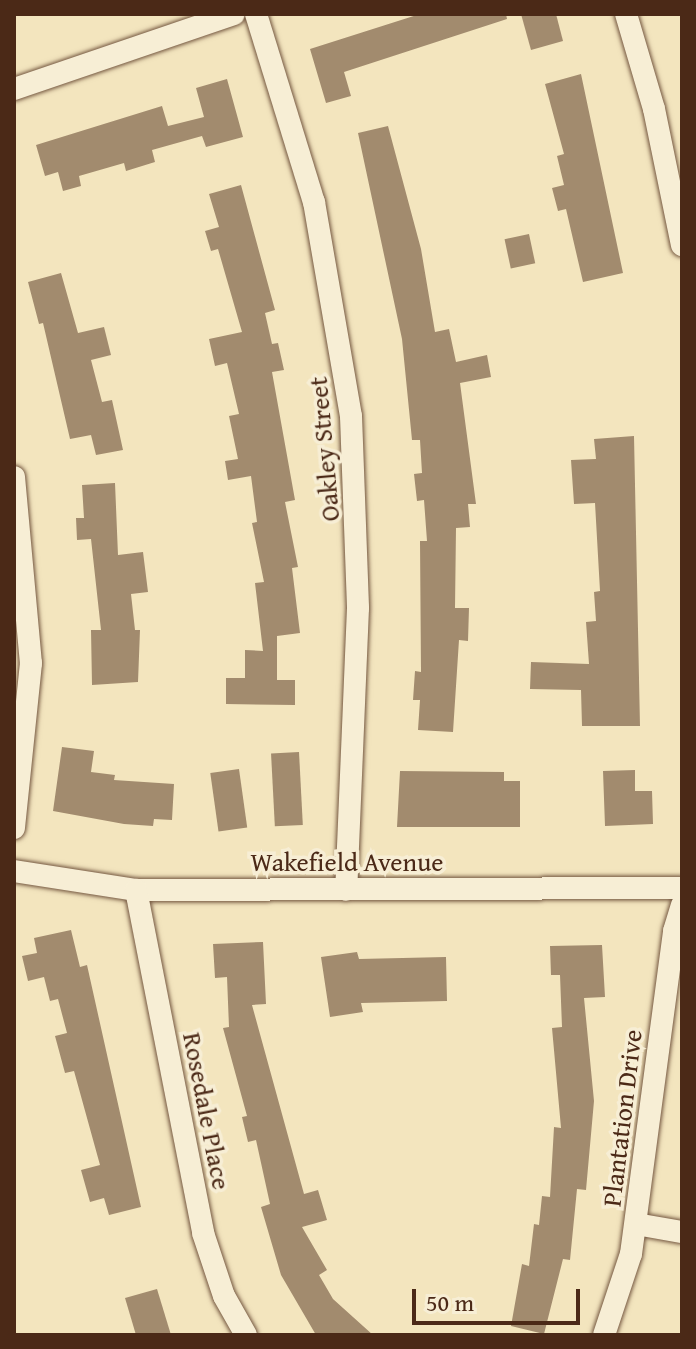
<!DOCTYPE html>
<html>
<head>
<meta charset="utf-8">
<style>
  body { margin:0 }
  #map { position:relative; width:696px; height:1349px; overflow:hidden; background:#f3e5be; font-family:"Gentium Book Plus",serif }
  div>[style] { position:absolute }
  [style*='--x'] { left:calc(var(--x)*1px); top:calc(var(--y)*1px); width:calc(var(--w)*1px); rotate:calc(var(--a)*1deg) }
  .building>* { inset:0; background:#a28b6e; transform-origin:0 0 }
  .roads { filter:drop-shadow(0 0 2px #755841) drop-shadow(0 0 2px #755841) }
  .street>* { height:22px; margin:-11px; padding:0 11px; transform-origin:11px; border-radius:11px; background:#f7eed5 }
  span { translate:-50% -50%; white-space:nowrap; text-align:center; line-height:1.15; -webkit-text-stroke:7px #f7eed5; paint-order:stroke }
  .street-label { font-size:26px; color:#4b2917 }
  .frame { position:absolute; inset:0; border:16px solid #4b2917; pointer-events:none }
  .scale { position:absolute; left:412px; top:1289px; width:168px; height:36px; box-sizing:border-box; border:4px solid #4b2917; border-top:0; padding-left:10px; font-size:24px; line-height:28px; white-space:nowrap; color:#4b2917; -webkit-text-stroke:6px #f7eed5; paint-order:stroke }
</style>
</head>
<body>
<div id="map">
  <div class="building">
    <i style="clip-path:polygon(420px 14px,506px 14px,507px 19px,344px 72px,351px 96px,326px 103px,310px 49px)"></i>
    <i style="clip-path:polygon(521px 14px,556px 14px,563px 41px,531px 50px)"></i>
    <i style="clip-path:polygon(581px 74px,623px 273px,583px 282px,566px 209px,558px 211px,552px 188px,564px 185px,557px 156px,564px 154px,545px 84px)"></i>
    <i style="clip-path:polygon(227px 79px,243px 137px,206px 147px,202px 136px,152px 150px,155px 162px,126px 171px,124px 163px,79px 176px,81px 186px,63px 191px,58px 172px,45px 176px,36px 145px,162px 106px,168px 126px,204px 117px,196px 88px)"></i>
    <i style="clip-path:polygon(388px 126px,421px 249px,435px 332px,449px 329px,456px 362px,487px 355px,491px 377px,460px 383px,476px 504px,468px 504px,470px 527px,456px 528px,455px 608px,469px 608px,468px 641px,459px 640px,453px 732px,418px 730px,420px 700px,413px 700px,415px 671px,421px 672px,420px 541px,427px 541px,424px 500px,417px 501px,414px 474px,422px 473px,420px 440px,412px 440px,402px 339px,358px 133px)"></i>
    <i style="clip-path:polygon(241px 185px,275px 310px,265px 313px,272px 344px,278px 343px,284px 370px,272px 372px,295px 500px,285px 502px,298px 567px,292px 568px,300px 633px,277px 636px,277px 680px,295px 680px,295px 705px,226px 704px,226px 678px,245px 678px,245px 650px,263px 651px,255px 583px,264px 582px,252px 523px,257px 522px,251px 476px,228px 480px,225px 461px,238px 459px,229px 416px,239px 414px,227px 363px,215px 366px,209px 339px,242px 332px,218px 249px,211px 251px,205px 231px,219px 227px,209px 194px)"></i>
    <i style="left:529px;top:234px;width:30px;height:25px;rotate:78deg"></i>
    <i style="clip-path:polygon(61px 273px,78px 333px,104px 327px,111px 355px,91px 360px,102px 402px,112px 400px,123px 450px,96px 455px,91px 435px,70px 439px,43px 323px,39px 324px,28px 282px)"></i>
    <i style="clip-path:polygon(634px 436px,640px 726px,582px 726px,581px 690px,530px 689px,531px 662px,589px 664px,586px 622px,596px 621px,594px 592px,600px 591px,595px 503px,574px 504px,571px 460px,596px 459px,594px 439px)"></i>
    <i style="clip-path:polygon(115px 483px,118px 555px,143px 552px,148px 592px,131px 594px,135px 630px,140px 630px,138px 682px,92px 685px,91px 630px,101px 630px,91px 539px,77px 540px,76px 518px,84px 518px,82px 485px)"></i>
    <i style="clip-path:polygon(62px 747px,94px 751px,91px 772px,115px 775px,114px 780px,174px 784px,172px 820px,154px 819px,153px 826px,124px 824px,53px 811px)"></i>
    <i style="left:299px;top:752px;width:73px;height:28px;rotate:87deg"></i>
    <i style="left:239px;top:769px;width:59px;height:29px;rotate:82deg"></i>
    <i style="clip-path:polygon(635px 770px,635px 791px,652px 791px,653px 824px,605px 826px,603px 771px)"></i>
    <i style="clip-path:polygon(400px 771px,504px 772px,504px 781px,520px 781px,520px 827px,397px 827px)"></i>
    <i style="clip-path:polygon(71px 930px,80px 967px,87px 965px,141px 1207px,109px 1215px,104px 1198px,90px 1202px,81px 1170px,100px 1165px,74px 1071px,65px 1073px,55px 1036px,67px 1033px,58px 999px,50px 1001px,44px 977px,28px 981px,22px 956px,37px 953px,34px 938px)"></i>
    <i style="clip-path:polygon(263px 942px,266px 1004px,252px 1005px,304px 1194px,318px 1190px,327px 1220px,302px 1227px,327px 1270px,319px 1275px,333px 1299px,373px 1335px,316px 1335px,281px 1275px,261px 1207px,270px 1204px,256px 1140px,248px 1142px,242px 1117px,247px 1116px,223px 1028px,229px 1027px,227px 977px,215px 978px,213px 944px)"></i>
    <i style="clip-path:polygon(602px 945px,605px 997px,584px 998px,594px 1101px,586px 1190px,577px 1189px,570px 1260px,563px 1259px,544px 1334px,511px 1326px,522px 1264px,529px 1266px,534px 1224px,539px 1225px,542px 1196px,550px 1197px,554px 1127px,561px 1128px,552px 1028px,562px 1027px,560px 975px,551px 975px,550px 946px)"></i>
    <i style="clip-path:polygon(357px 952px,359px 959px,446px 957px,447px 1001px,361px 1003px,363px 1012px,330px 1017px,321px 957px)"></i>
    <i style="clip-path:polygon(157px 1289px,171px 1335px,136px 1335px,125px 1298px)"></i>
  </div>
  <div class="roads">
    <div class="street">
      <i style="--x:256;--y:14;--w:197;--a:72.9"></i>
      <i style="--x:314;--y:202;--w:217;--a:80.2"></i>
      <i style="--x:351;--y:416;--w:192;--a:87.9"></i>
      <i style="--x:358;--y:608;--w:282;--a:92.4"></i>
      <i style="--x:626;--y:14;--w:99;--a:73.6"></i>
      <i style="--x:654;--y:109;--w:139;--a:78.4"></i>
      <i style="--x:14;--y:89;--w:232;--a:-18.8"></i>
      <i style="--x:14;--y:477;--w:187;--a:84.8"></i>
      <i style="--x:31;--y:663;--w:166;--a:95.9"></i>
      <i style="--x:14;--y:871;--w:123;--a:8.9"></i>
      <i style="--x:136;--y:890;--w:546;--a:-0.21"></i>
      <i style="--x:136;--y:890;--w:349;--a:78.9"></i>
      <i style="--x:203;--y:1233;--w:66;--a:71.6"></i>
      <i style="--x:224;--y:1296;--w:45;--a:60.6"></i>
      <i style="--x:636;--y:1224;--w:47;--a:9.9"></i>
      <i style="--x:604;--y:1335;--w:85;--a:-71.6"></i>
      <i style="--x:631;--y:1254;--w:326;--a:-82.4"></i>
      <i style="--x:674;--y:931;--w:27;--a:-73"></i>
    </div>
  </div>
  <div class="street-label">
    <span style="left:324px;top:449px;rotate:-95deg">Oakley Street</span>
    <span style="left:347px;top:862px">Wakefield Avenue</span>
    <span style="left:207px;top:1111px;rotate:79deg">Rosedale Place</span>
    <span style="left:622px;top:1118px;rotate:-83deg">Plantation Drive</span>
  </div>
  <div class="frame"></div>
  <div class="scale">50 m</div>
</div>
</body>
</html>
